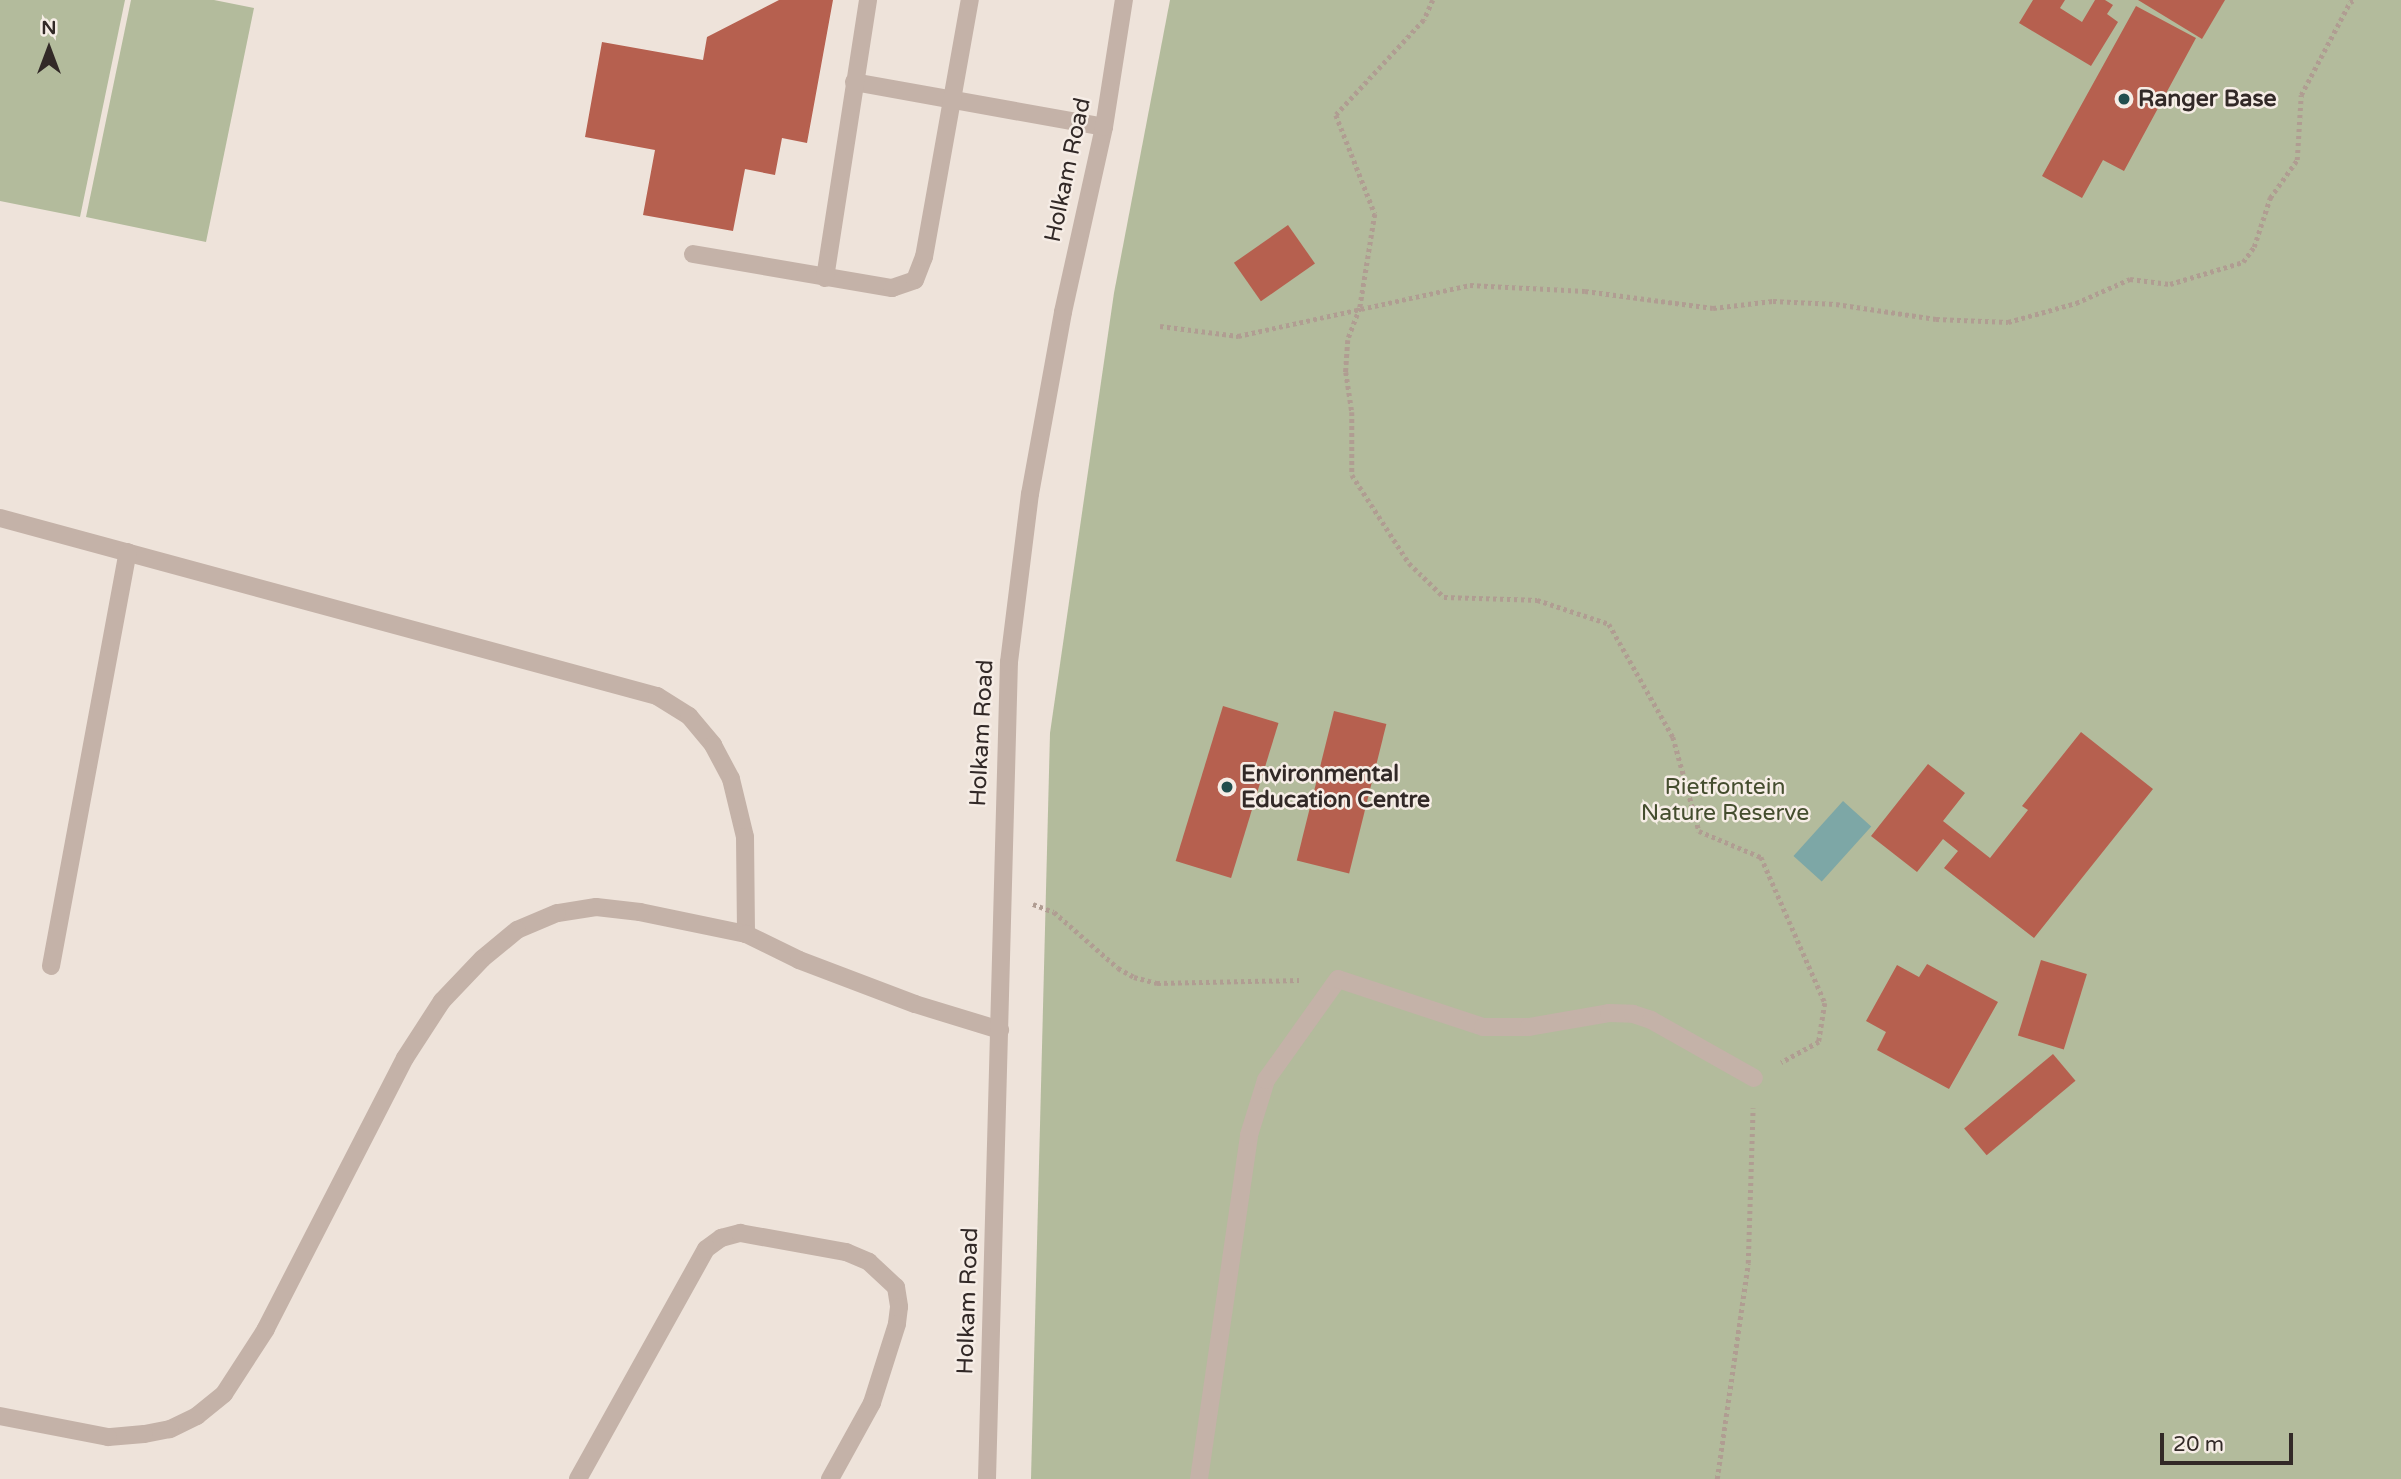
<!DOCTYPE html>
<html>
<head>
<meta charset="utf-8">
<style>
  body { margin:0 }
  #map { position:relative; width:2401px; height:1479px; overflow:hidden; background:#eee3da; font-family:"Varela Round",sans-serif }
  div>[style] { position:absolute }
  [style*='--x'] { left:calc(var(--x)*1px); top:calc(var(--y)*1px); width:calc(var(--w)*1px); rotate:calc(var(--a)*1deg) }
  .green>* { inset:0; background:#b3bb9c }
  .water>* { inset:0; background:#7da7a6; transform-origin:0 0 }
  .building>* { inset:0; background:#b6604f; transform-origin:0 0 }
  .path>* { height:4.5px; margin-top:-2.25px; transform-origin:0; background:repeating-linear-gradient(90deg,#b09d92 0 3.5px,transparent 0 7px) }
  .service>* { height:18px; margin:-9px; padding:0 9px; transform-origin:9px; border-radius:9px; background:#c4b2a8 }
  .minor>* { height:18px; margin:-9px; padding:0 9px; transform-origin:9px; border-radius:9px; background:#c4b2a8 }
  .dots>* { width:19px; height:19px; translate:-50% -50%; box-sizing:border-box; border:4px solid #f6ede6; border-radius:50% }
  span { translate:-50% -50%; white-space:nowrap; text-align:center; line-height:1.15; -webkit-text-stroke:5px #f6ede6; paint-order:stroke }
  .poi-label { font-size:23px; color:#322927; font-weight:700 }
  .left { translate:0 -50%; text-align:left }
  .street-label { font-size:23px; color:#322927 }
  .park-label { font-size:23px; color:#444d2e }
  .north { position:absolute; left:14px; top:14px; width:70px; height:70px; -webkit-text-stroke:5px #f6ede6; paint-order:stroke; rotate:0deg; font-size:19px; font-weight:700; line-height:28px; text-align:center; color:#322927 }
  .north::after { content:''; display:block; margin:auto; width:24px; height:32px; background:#322927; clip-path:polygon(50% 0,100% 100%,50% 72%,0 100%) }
  .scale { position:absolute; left:2160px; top:1433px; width:133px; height:32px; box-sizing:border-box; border:4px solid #322927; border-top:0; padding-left:9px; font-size:21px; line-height:24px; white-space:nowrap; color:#322927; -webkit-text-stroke:5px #f6ede6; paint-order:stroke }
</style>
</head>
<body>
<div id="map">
  <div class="green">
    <i style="clip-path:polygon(0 0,125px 0,80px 217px,0 201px)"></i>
    <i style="clip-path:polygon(131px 0,214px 0,254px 8px,206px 242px,86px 217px)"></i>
    <i style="clip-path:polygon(1170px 0,2401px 0,2401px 1479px,1031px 1479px,1050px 733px,1114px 293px)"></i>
  </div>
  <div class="water">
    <i style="left:1843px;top:801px;width:38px;height:74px;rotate:42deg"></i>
  </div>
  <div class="building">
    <i style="clip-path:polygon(779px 0,833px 0,807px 143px,782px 138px,775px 175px,745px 169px,733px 231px,643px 215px,655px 150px,585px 137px,602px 42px,703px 60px,707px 37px)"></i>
    <i style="clip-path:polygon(2033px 0,2065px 0,2060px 8px,2082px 22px,2095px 0,2105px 0,2113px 5px,2107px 14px,2118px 22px,2091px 66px,2019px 23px)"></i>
    <i style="clip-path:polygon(2138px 0,2225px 0,2202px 39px)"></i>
    <i style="clip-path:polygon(2136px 6px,2196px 38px,2124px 171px,2103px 160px,2082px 198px,2042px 176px)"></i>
    <i style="left:1288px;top:225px;width:47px;height:66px;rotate:55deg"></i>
    <i style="left:1223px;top:706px;width:58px;height:162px;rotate:17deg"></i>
    <i style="left:1334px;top:711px;width:54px;height:154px;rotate:14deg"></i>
    <i style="clip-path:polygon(2081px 732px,2153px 789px,2034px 938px,1944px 868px,1958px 851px,1943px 839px,1917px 872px,1871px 836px,1928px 764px,1965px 793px,1943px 821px,1990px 858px,2028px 810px,2022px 806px)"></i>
    <i style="left:2041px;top:960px;width:48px;height:79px;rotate:17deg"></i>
    <i style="clip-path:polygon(1927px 964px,1998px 1002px,1949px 1089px,1877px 1050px,1886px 1032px,1866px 1021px,1897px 965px,1919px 977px)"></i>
    <i style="left:2053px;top:1054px;width:35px;height:116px;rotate:50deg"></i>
  </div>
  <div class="path">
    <i style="--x:1433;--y:0;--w:22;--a:114"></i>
    <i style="--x:1424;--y:20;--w:129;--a:132.8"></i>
    <i style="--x:1336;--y:115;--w:106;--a:68.5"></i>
    <i style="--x:1375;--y:214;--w:95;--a:99.1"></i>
    <i style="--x:1360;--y:308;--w:34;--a:111"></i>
    <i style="--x:1348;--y:340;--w:32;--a:94"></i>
    <i style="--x:1346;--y:372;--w:40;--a:81.5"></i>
    <i style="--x:1352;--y:412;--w:63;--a:90"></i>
    <i style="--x:1352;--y:475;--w:105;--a:57.1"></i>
    <i style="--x:1409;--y:563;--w:49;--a:44.2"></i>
    <i style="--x:1444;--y:597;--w:93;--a:1.8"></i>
    <i style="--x:1537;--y:600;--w:76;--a:18.4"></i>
    <i style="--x:1609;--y:624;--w:130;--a:60.5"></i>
    <i style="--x:1673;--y:737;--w:98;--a:74.5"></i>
    <i style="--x:1699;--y:831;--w:67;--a:22.8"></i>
    <i style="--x:1761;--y:857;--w:159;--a:66.3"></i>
    <i style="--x:1825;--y:1003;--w:39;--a:99"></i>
    <i style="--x:1819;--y:1042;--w:43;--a:151.1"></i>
    <i style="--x:1160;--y:326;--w:79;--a:7.3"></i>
    <i style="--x:1238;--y:336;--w:238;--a:-12.4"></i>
    <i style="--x:1470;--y:285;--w:115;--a:3"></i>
    <i style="--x:1585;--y:291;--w:129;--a:7.6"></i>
    <i style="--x:1713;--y:308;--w:60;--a:-6.7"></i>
    <i style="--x:1773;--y:301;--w:63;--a:2.7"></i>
    <i style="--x:1836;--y:304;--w:101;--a:8.5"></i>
    <i style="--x:1936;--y:319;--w:72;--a:2.4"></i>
    <i style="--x:2008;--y:322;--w:71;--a:-15.6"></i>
    <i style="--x:2076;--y:303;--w:59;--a:-24"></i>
    <i style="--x:2130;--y:279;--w:40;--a:7.1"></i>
    <i style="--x:2170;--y:284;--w:76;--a:-16.8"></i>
    <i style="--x:2243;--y:262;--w:19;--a:-54"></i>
    <i style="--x:2254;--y:247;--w:52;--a:-71.9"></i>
    <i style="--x:2270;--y:198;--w:47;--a:-54.6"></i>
    <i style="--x:2297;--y:160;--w:65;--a:-86.5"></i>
    <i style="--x:2301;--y:95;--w:105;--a:-62.2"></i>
    <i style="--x:2350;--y:2;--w:5;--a:-22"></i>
    <i style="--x:1033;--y:904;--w:22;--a:21"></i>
    <i style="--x:1054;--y:912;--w:85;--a:41.2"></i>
    <i style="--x:1118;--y:968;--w:18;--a:29"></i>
    <i style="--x:1134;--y:977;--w:24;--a:15"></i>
    <i style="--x:1157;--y:983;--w:142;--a:-1.2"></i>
    <i style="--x:1717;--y:1479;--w:218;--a:-81.8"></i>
    <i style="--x:1748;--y:1263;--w:155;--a:-88.2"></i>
  </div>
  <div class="service">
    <i style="--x:854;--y:82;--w:254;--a:10.2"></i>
    <i style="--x:693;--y:254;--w:202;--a:9.7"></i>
    <i style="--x:892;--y:288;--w:24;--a:-19"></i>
    <i style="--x:915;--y:280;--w:25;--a:-69"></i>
    <i style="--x:924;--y:257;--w:261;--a:-79.9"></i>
    <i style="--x:825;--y:278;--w:281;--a:-81.2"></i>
    <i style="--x:1199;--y:1479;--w:348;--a:-81.7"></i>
    <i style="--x:1249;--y:1135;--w:58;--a:-72.8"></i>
    <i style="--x:1266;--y:1080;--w:124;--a:-54.5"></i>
    <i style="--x:1338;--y:979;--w:153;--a:18.3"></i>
    <i style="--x:1483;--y:1027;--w:46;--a:0"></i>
    <i style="--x:1529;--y:1027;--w:81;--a:-9.9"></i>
    <i style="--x:1609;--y:1013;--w:24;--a:2"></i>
    <i style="--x:1633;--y:1014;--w:19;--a:18"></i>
    <i style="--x:1651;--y:1020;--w:118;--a:29.4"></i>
  </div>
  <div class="minor">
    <i style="--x:0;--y:518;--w:681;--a:15.16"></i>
    <i style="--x:657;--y:696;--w:38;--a:32"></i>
    <i style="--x:689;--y:716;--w:38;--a:50"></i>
    <i style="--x:713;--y:745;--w:38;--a:62"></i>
    <i style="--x:731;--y:779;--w:60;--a:76.4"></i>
    <i style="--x:745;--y:837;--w:97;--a:89.4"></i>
    <i style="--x:746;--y:934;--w:108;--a:-168.3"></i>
    <i style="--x:640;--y:912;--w:44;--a:-173.5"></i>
    <i style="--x:596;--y:907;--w:39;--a:171"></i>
    <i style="--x:557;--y:913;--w:43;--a:157"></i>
    <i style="--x:517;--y:930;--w:45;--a:140.4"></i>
    <i style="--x:482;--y:959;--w:58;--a:133.6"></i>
    <i style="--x:442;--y:1001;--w:68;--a:123"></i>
    <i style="--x:405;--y:1058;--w:305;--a:117.2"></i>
    <i style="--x:266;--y:1329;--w:77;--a:122.9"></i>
    <i style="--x:224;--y:1394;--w:35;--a:141"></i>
    <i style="--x:197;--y:1416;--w:30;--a:154"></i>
    <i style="--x:170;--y:1429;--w:26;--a:169"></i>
    <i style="--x:144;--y:1434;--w:36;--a:175"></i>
    <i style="--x:108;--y:1437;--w:110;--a:-169"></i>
    <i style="--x:746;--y:934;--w:59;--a:26.1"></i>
    <i style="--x:799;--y:960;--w:124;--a:20.8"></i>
    <i style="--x:915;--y:1004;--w:89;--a:17"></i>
    <i style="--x:51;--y:966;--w:421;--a:-79.5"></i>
    <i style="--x:578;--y:1479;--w:263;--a:-60.9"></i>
    <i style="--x:706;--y:1249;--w:19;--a:-36"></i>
    <i style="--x:721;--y:1238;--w:20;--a:-15"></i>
    <i style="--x:740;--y:1233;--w:108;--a:10.2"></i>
    <i style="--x:846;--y:1252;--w:25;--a:23"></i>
    <i style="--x:869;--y:1262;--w:37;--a:43"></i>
    <i style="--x:896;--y:1287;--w:20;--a:81"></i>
    <i style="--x:899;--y:1307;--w:17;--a:97"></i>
    <i style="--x:897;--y:1324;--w:83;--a:107.6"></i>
    <i style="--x:872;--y:1403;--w:87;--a:118.9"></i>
    <i style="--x:987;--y:1479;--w:817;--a:-88.46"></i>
    <i style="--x:1009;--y:662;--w:169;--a:-82.9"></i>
    <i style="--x:1030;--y:494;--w:185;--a:-79.7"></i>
    <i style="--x:1063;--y:312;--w:189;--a:-77.5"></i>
    <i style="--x:1104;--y:127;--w:129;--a:-81.1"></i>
  </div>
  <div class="dots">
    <i style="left:2124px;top:99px;background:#224e4d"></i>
    <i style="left:1227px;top:787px;background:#224e4d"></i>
  </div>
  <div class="poi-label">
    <span class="left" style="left:2138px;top:99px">Ranger Base</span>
    <span class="left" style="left:1241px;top:787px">Environmental<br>Education Centre</span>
  </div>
  <div class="street-label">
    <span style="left:1068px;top:170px;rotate:-78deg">Holkam Road</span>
    <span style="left:982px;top:733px;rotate:-87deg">Holkam Road</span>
    <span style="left:968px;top:1301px;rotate:-88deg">Holkam Road</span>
  </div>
  <div class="park-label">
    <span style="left:1725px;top:800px">Rietfontein<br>Nature Reserve</span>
  </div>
  <div class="north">N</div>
  <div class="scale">20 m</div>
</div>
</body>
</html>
